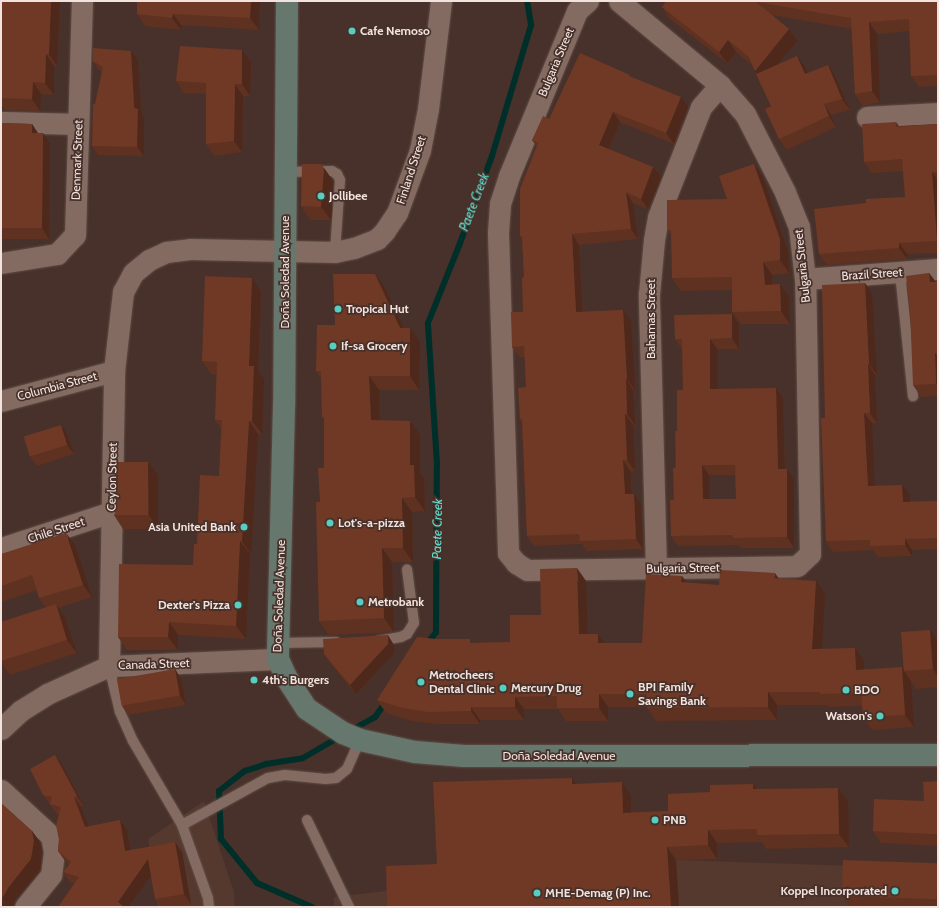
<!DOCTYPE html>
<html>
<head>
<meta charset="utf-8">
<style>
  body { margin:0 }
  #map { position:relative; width:939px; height:908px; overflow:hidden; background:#47312a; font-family:Cabin,sans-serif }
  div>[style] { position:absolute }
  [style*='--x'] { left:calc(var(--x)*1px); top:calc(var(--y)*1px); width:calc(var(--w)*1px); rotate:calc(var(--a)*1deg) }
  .built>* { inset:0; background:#55382e }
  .stream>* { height:6px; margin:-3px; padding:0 3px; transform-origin:3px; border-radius:3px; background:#002f2a }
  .roads { filter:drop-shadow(0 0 1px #604e47) drop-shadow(0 0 1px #604e47) }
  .service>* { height:10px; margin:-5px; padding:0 5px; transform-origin:5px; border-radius:5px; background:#846b62 }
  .minor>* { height:21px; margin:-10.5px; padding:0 10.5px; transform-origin:10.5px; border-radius:10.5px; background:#846b62 }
  .secondary>* { height:22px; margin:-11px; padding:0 11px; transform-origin:11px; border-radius:11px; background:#66776e }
  .wall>* { inset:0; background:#5f3121 }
  .shaded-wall>* { inset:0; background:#4e281b }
  .building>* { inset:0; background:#6f3926; transform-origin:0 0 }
  .dots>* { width:11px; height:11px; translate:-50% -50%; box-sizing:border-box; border:2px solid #47312a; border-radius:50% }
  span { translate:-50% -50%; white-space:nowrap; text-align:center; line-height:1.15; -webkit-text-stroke:3.5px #47312a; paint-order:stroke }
  .poi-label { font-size:12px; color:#f2e3de; font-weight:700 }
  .left { translate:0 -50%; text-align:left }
  .right { translate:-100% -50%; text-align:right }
  .street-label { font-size:12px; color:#f2e3de }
  .water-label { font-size:13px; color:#60dbcd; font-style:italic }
  .frame { position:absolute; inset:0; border:2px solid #f2e3de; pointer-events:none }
</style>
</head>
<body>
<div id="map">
  <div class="built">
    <i style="clip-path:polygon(204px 801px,234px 892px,235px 907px,158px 907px,148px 839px)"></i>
    <i style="clip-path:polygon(681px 860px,938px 869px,938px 907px,334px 907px,334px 897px,394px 890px,394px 876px)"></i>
  </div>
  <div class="stream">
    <i style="--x:426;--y:645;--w:16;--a:-52"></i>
    <i style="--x:436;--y:632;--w:168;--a:-89.7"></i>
    <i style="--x:437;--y:464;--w:141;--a:-93.7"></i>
    <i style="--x:428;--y:323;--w:83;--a:-68.1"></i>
    <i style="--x:459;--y:246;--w:96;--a:-69.9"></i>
    <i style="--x:492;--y:156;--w:137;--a:-73.4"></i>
    <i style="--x:531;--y:25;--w:24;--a:-99"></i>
    <i style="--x:350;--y:731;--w:29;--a:-29"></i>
    <i style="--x:375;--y:717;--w:19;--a:-54"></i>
    <i style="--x:312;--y:907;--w:60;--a:-156.4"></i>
    <i style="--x:257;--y:883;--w:57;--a:-129.3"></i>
    <i style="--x:221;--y:839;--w:48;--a:-92.4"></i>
    <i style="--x:219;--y:791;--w:33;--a:-38"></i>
    <i style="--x:245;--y:771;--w:22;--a:-18"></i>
    <i style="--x:266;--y:764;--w:37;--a:-9"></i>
    <i style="--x:303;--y:758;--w:44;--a:-30.1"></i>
  </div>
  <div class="roads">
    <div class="service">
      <i style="--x:286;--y:172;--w:46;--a:-1.2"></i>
      <i style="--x:332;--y:171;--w:6;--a:31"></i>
      <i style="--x:337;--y:174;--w:7;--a:63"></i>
      <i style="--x:340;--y:180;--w:72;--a:94"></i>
      <i style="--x:900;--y:273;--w:124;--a:84"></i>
      <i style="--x:378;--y:641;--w:23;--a:-10"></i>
      <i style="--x:401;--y:637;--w:7;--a:-27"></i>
      <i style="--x:407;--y:634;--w:13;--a:-58"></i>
      <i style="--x:414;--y:623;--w:54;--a:-97.4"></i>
      <i style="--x:278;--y:643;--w:58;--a:-1"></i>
      <i style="--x:109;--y:666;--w:47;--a:76.6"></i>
      <i style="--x:120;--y:712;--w:32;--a:66"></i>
      <i style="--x:133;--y:741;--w:97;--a:59.7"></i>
      <i style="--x:182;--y:825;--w:77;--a:70.4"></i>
      <i style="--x:208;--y:898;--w:9;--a:84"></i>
      <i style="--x:307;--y:820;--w:97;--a:64.2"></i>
      <i style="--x:182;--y:825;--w:98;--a:-28.7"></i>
      <i style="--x:268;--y:778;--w:17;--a:-10"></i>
      <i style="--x:285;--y:775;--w:41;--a:5.6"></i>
      <i style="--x:326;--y:779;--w:10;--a:-6"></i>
      <i style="--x:336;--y:778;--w:14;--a:-39"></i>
      <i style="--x:347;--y:769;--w:32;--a:-66"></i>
    </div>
    <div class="minor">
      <i style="--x:588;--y:1;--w:15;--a:138"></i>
      <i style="--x:577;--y:11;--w:178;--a:112.4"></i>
      <i style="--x:509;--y:176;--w:29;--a:108"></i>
      <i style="--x:500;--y:204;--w:29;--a:94"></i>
      <i style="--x:498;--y:233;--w:320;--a:88.2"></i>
      <i style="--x:508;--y:553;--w:13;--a:51"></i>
      <i style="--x:516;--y:563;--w:13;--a:32"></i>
      <i style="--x:527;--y:570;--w:270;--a:-0.8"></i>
      <i style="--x:797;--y:566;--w:18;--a:-43"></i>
      <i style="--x:810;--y:554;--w:275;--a:-91"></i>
      <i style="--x:805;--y:279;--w:52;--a:-96.6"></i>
      <i style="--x:799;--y:227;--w:38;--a:-112"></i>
      <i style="--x:785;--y:192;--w:88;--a:-117.1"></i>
      <i style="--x:745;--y:114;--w:38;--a:-131"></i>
      <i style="--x:720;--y:85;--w:131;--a:-140.3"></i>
      <i style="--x:867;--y:117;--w:71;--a:-3.2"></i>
      <i style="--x:1;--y:122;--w:77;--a:1.5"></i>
      <i style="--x:1;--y:263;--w:57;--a:-9.1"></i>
      <i style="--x:57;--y:254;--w:26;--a:-47"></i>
      <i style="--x:75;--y:235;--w:234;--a:-88.3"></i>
      <i style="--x:805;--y:279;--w:133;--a:-4.3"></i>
      <i style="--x:1;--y:401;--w:117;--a:-14.9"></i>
      <i style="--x:1;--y:548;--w:116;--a:-18.1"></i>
      <i style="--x:656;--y:569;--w:275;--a:-91.5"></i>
      <i style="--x:649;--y:294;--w:54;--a:-84.7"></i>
      <i style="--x:654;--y:240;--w:23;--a:-80"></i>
      <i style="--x:658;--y:217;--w:118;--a:-68.6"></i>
      <i style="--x:701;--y:107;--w:29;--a:-49"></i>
      <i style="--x:109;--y:666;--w:295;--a:-89"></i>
      <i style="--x:114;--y:371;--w:80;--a:-83.5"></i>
      <i style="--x:123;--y:292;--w:21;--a:-62"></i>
      <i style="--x:133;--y:273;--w:21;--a:-39"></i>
      <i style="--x:149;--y:260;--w:19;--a:-25"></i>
      <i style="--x:166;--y:252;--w:24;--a:-7"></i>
      <i style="--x:190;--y:249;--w:145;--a:1.2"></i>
      <i style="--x:335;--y:252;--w:19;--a:-12"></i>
      <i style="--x:354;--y:248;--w:25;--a:-21"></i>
      <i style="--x:377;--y:239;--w:10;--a:-45"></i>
      <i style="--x:384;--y:232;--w:23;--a:-56"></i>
      <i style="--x:397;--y:213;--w:67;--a:-69.9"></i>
      <i style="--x:420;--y:150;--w:42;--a:-79"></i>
      <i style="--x:428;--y:109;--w:109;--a:-83.1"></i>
      <i style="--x:1;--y:729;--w:26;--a:-43"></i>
      <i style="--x:20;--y:711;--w:32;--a:-32"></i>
      <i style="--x:47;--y:694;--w:68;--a:-24.3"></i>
      <i style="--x:109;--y:666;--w:169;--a:-2.4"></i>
      <i style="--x:1;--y:790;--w:68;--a:42.6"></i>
      <i style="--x:51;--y:836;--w:16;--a:79"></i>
      <i style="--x:54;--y:852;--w:23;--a:97"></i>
      <i style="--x:51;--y:875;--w:41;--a:129.1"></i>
    </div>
    <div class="secondary">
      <i style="--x:287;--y:1;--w:405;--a:90.4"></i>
      <i style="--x:284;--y:406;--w:253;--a:91.4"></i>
      <i style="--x:278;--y:659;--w:20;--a:66"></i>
      <i style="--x:286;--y:677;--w:38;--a:57"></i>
      <i style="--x:307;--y:709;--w:43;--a:33.7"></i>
      <i style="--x:343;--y:733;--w:18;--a:22"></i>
      <i style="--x:360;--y:740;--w:56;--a:12.3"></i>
      <i style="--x:415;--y:752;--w:49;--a:4.7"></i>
      <i style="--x:464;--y:756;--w:474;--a:-0.1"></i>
    </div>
  </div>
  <div class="wall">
    <i style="clip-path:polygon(1px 1px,60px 1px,57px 66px,54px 66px,54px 95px,41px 94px,40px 111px,5px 110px,2px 106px,1px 106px)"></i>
    <i style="clip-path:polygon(260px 1px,259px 30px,181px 25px,181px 30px,145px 26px,137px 14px)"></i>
    <i style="clip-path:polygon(666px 1px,938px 1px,938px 86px,919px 87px,911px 76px,909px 31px,877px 34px,880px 102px,863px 106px,855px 94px,852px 29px,772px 15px,789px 29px,797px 41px,777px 65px,805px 67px,808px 73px,835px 76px,850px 110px,831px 115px,836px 127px,787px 150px,779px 139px,771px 106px,757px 74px,752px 65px,736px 52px,727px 63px,670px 19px,662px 7px)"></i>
    <i style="clip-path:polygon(138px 60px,141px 112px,144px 118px,144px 156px,98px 155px,92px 146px,95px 104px,102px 72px,99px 70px,93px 61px)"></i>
    <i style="clip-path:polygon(251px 62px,250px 96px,243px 96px,242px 152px,214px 156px,206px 144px,206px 94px,184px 93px,176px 81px)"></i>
    <i style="clip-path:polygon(631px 77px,688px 107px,674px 144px,620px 122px,609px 149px,653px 167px,661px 177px,648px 209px,633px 203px,638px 239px,579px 245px,583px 312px,623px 310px,631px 321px,635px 390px,633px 390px,635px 425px,633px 425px,635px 471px,630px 471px,631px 494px,634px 494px,641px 504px,643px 549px,587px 551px,582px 544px,534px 546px,527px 536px,522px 423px,520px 419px,526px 387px,525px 357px,520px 357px,512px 347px,523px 312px,524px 277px,522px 240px,520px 236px,537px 147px,532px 140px,549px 119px)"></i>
    <i style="clip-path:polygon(896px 122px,899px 126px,938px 124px,938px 253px,907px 254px,907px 259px,827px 265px,819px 254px,866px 203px,905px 197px,903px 171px,872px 173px,864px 162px)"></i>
    <i style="clip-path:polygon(1px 123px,32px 124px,38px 133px,50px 144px,49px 239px,1px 239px)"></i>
    <i style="clip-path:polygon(324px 168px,333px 181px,331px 220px,310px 220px,301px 206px)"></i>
    <i style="clip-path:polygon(763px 177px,788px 252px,789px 273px,772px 275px,773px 285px,780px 284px,789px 297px,790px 324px,741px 324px,732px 312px,732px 290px,681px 291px,672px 278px,671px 235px,667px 230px,727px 199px)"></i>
    <i style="clip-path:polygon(929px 273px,936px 282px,938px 282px,938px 396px,921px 397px,913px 385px)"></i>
    <i style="clip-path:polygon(865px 283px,872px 294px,877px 375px,875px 375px,877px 423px,872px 423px,874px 486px,910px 495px,910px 501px,938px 501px,938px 549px,912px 550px,912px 556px,878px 557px,873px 550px,833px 552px,826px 541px,825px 418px)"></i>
    <i style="clip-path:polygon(385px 288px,403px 328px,410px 328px,420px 342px,419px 390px,379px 390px,380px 420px,410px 421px,420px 435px,420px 473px,424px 479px,425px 511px,412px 512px,413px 562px,392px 562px,394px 632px,329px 635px,319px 621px,320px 502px,324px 468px,324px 420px,322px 417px,321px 378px,316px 371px,335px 325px)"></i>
    <i style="clip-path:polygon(261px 291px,258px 371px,264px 379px,262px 434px,258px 434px,251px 554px,250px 554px,246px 639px,178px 635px,178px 650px,127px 650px,118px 637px,193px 565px,197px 544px,219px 476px,221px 429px,215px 420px,217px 375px,211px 374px,202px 361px)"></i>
    <i style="clip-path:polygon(evenodd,732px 314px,739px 325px,739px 349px,717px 349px,718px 389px,776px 388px,783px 398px,785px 469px,794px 479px,794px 548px,741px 548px,739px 545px,678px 546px,671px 536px,677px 431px,683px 390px,682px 350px,675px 339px,732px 314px,709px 475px,735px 475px,736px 499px,710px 499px,709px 475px)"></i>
    <i style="clip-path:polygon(67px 434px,74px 454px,37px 466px,30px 457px)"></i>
    <i style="clip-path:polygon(148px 462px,158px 475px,158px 529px,123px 529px,114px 515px)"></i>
    <i style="clip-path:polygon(75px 545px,92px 597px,58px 608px,65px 618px,77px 653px,10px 675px,1px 662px,1px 622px,46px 608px,39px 598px,37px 590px,1px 602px,1px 554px)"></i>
    <i style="clip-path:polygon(682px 576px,686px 583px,719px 585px,778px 578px,825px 594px,821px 649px,864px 661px,864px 669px,904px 669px,938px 641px,938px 687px,916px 689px,911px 681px,914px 727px,872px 730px,863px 717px,862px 706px,829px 707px,828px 705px,777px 705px,777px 720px,656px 721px,647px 708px,647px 707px,608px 707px,608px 721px,566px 721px,558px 709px,524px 709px,524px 720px,480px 720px,480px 724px,436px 724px,412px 721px,386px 713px,377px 700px,436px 639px,472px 643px,510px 642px,541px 615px,586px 581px,587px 634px,598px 634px,604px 643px,642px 643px)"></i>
    <i style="clip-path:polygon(394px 645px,394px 653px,356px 694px,330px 663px,324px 654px)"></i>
    <i style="clip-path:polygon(175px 669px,181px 679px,186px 705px,128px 715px,122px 706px)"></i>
    <i style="clip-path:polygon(62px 765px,84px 806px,81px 807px,88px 827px,120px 820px,127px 830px,130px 850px,175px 842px,182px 852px,191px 904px,175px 907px,161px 907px,155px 899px,151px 875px,128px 907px,70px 882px,63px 872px,69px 865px,65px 861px,58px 851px,59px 840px,59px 815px,57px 814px,43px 795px)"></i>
    <i style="clip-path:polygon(938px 781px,938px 846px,881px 843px,873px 831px,924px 801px)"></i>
    <i style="clip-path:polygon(576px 784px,631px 796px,632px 812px,668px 811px,710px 792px,753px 784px,757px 789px,848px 801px,849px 847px,766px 849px,762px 842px,717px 843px,717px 859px,676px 860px,679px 907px,387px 907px,437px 864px)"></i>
    <i style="clip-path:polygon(1px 803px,32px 831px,40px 842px,42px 852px,40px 870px,16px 899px,12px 907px,1px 907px)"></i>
    <i style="clip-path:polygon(938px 863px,938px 907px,850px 907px,842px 896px)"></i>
  </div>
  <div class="shaded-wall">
    <i style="clip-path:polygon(51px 1px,60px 1px,57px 66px,49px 54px)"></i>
    <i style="clip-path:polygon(251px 1px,260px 1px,259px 30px,250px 18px)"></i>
    <i style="clip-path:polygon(173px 14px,181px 25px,181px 30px,172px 18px)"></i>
    <i style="clip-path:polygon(869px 22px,877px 34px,880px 102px,872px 91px)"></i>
    <i style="clip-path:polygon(789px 29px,797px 41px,763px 82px,755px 71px)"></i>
    <i style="clip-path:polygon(728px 40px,736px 52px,727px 63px,719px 52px)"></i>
    <i style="clip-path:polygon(242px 50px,251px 62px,250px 96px,242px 84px)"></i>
    <i style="clip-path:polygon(131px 51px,138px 60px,141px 112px,144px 118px,144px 156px,137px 147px)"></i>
    <i style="clip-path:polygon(46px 54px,54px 66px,54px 95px,45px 83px)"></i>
    <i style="clip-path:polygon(797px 56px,805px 67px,813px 85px,805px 74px)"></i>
    <i style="clip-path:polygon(828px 65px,835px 76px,850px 110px,842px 99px)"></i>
    <i style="clip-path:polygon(33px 82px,41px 94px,40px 111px,32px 99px)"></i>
    <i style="clip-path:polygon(235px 84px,243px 96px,242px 152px,234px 141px)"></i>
    <i style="clip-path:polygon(681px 97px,688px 107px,674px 144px,666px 133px)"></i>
    <i style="clip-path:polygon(824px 104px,831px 115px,836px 127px,829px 116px)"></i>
    <i style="clip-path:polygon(613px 112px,620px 122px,606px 155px,599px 145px)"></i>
    <i style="clip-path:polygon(32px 124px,39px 135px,32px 133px)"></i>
    <i style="clip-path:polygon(43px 133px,50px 144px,49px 239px,42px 228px)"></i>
    <i style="clip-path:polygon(754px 164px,763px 177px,788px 252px,789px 273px,780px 260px)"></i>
    <i style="clip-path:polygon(653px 167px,661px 177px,648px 209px,641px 199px)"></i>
    <i style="clip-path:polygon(324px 168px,333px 181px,331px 220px,321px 207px)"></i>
    <i style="clip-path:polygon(932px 172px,938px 180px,938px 243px,937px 241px)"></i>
    <i style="clip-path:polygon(626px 192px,633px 203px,638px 239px,631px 229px)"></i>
    <i style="clip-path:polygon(572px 234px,579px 245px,583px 323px,576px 312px)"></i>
    <i style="clip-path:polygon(899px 243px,907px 254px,907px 259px,899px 248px)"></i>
    <i style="clip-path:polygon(763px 262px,772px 275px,773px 298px,765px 285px)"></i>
    <i style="clip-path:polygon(929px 273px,938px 285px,930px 282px)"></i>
    <i style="clip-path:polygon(375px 274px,385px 288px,410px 342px,400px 328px)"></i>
    <i style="clip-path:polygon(252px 278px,261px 291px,258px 371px,264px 379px,262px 434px,252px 421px,249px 366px)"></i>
    <i style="clip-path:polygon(865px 283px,872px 294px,877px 375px,869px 364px)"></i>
    <i style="clip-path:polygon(780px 284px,789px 297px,790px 324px,781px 311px)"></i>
    <i style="clip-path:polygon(623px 310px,631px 321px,635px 390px,627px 379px)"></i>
    <i style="clip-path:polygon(732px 314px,739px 325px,739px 349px,732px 338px)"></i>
    <i style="clip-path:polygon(410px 328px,420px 342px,419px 390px,410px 376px)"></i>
    <i style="clip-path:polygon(710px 339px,717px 349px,718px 399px,710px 389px)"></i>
    <i style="clip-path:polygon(935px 353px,938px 357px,938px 386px,936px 384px)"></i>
    <i style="clip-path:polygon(868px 364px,875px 375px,877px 423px,870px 413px)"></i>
    <i style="clip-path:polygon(369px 376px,379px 390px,380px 434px,371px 420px)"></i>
    <i style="clip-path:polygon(626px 379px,633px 390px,635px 425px,627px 414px)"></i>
    <i style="clip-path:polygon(776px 388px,783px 398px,785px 479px,778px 469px)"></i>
    <i style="clip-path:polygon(864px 413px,872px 423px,875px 496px,868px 486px)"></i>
    <i style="clip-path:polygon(625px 414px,633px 425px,635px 471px,627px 460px)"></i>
    <i style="clip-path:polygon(249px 421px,258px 434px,251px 554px,242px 541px)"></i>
    <i style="clip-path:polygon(410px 421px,420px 435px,420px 473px,424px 479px,425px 511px,415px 497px,410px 465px)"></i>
    <i style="clip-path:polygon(61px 425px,67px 434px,74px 454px,67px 445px)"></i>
    <i style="clip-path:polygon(623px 460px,630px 471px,632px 505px,625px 494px)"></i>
    <i style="clip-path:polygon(148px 462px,158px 475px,158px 529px,149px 515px)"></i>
    <i style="clip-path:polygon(702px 465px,709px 475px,710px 509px,703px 499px)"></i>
    <i style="clip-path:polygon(787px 469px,794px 479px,794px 548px,787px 537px)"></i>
    <i style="clip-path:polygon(902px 485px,910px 495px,910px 512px,903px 502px)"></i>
    <i style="clip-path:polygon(634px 494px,641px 504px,643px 549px,636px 539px)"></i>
    <i style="clip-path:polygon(402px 498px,412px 512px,413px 562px,403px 548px)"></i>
    <i style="clip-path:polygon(66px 533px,75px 545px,92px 597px,83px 585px)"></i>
    <i style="clip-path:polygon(905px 539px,912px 550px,912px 556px,905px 545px)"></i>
    <i style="clip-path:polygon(240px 541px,250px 554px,246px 639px,236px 626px)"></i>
    <i style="clip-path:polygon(382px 548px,392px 562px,394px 632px,384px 618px)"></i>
    <i style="clip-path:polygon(577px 568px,586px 581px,588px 647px,579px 634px)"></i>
    <i style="clip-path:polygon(775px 573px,784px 586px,774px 578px)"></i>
    <i style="clip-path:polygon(682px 576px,691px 589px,681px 582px)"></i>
    <i style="clip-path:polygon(816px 581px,825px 594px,821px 662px,812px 649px)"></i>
    <i style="clip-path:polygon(1px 603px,3px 609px,1px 611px)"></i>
    <i style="clip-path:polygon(56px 604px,65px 618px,77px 653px,67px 640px)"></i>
    <i style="clip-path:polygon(169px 622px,178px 635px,178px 650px,168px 637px)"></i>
    <i style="clip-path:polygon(930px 630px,938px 641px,938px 677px,933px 669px)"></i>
    <i style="clip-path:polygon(598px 634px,607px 646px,598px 643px)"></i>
    <i style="clip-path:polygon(388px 635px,394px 645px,394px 653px,356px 694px,350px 685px)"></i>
    <i style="clip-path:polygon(855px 648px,864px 661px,864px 682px,856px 670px)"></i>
    <i style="clip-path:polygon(902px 667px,905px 671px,904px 671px,911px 681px,914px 727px,905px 715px)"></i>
    <i style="clip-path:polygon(175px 669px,181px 679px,186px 705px,180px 696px)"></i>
    <i style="clip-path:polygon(768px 692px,777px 705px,777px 720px,768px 707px)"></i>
    <i style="clip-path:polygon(599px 694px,608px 707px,608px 721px,599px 708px)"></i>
    <i style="clip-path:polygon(515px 697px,524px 709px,524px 720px,515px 707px)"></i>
    <i style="clip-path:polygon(471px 707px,480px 720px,480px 724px,471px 711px)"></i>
    <i style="clip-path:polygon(55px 755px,62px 765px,84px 806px,77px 796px)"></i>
    <i style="clip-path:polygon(572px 778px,581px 791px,572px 784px)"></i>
    <i style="clip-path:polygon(622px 782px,631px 796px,632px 826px,623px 813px)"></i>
    <i style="clip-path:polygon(753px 784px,763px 798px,753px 789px)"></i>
    <i style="clip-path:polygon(838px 788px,848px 801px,849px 847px,839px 834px)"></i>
    <i style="clip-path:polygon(74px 797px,81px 807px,92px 837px,85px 827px)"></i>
    <i style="clip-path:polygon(120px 820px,127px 830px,132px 861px,125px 851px)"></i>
    <i style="clip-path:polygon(708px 830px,717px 843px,717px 859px,708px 845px)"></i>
    <i style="clip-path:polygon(32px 831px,40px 842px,42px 852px,40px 870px,16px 899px,12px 907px,8px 907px,2px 898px)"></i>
    <i style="clip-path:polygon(175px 842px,182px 852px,191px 904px,184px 894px)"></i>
    <i style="clip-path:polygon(667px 847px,676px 860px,679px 907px,671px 907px)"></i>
    <i style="clip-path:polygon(148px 859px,155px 870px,128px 907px,121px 907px,118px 902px)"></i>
    <i style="clip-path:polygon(1px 898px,7px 907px,1px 907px)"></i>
  </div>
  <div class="building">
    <i style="clip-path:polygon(1px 1px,51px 1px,49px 54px,46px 54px,45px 83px,33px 82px,32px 99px,1px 98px)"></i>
    <i style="clip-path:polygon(137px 1px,251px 1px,250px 18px,173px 14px,172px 18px,137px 14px)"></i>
    <i style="clip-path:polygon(666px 1px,938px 1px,938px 75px,911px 76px,909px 19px,869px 22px,872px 91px,855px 94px,851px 18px,756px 2px,789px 29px,755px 71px,749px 57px,728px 40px,719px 52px,662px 7px)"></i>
    <i style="clip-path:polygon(180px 46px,242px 50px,242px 84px,235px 84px,234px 141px,206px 144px,206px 83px,176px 81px)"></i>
    <i style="clip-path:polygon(93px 48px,131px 51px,134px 108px,138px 109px,137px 147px,92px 146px,93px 104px,95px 104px,103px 67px,93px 61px)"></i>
    <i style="clip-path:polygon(580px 53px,630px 75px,629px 76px,681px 97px,666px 133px,613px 112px,599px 145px,653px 167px,641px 199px,626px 192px,631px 229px,572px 234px,576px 312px,623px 310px,627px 379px,626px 379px,627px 414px,625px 414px,627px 460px,623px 460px,625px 494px,634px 494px,636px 539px,580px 541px,579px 534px,527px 536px,522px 419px,520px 419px,518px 388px,526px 387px,524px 346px,512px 347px,511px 312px,523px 312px,522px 278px,524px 277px,522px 236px,520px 236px,520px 189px,538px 143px,532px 140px,543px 116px,549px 119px)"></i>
    <i style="clip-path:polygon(797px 56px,805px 74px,828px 65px,842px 99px,824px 104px,829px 116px,779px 139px,765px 109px,771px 106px,756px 74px)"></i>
    <i style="clip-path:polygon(896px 122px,896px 127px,938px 124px,938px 172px,932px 172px,937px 241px,899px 243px,899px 248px,819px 254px,814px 209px,866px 203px,866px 199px,905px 197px,902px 159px,864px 162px,862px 124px)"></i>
    <i style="clip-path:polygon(1px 123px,32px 124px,32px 133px,43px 133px,42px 228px,1px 228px)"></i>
    <i style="clip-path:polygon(302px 164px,321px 164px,324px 168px,321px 207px,301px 206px)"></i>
    <i style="clip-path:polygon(754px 164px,780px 239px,780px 260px,763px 262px,765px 285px,780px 284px,781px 311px,732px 312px,732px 277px,672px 278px,671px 230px,667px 230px,667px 200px,727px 199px,719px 176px)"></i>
    <i style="clip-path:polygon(929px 273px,930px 282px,938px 282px,938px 353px,935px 353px,936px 384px,913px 385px,910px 309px,906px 276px)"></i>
    <i style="clip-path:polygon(333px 274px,375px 274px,400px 328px,410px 328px,410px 376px,369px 376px,371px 420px,410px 421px,410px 465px,414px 465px,415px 497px,402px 498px,403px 548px,382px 548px,384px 618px,319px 621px,316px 502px,320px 502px,318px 468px,324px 468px,324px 417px,322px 417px,321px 371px,316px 371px,317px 325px,335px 325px)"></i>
    <i style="clip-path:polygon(205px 276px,252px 278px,249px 366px,254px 366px,252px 421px,249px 421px,242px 541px,240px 541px,236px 626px,169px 622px,168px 637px,118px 637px,119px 564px,193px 565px,194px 544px,197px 544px,200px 475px,219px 476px,222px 420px,215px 420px,217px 362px,202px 361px)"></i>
    <i style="clip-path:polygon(865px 283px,869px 364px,868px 364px,870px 413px,864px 413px,868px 486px,902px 485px,903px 502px,938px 501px,938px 538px,905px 539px,905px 545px,870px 546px,870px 540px,826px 541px,821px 418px,825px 418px,822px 285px)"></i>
    <i style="clip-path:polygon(evenodd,732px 314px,732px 338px,710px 339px,710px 389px,776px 388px,778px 469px,787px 469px,787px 537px,733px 538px,733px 535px,671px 536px,670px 500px,674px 500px,673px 468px,676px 468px,675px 431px,677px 431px,677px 390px,683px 390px,682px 339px,675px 339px,674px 315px,732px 314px,702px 465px,735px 465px,736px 499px,703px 499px,702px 465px)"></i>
    <i style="left:61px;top:425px;width:21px;height:39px;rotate:73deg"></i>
    <i style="left:115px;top:462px;width:33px;height:53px"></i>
    <i style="clip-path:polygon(66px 533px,83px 585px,39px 598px,32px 575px,1px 586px,1px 554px)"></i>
    <i style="clip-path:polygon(577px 568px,579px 634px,598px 634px,598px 643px,642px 643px,646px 574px,682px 576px,681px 582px,719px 585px,720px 570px,775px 573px,774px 578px,816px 581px,812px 649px,855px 648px,856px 670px,902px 667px,905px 715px,863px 717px,861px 693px,820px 694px,820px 692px,768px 692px,768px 707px,647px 708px,647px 694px,599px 694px,599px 708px,557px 708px,557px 696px,515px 697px,515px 707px,471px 707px,471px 711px,428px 712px,403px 708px,377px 700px,417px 637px,436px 639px,470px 639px,470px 643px,510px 642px,510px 615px,541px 615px,540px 569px)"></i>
    <i style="clip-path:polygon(56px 604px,67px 640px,1px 661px,1px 622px)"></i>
    <i style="left:930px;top:630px;width:39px;height:29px;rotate:86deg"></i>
    <i style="clip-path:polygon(388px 635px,388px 644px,350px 685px,324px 654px,323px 639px)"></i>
    <i style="left:175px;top:669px;width:27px;height:59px;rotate:80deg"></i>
    <i style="clip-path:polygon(55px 755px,77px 796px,74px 797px,85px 827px,120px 820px,125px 851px,175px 842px,184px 894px,155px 899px,148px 859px,118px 902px,124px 907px,58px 907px,79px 877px,63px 872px,71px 862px,58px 851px,59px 840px,56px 825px,61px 807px,50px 804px,52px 797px,43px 795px,30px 769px)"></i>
    <i style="clip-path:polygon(572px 778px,572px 784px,622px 782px,623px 813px,668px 811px,668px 794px,710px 792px,710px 785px,753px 784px,753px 789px,838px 788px,839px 834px,757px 835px,757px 829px,708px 830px,708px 845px,667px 847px,671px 907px,387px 907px,386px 866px,437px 864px,433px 782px)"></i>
    <i style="clip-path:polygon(938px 781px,938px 834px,930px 834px,873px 831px,874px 799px,924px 801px,923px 782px)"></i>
    <i style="clip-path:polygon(1px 803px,32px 831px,34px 841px,31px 859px,8px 888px,5px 894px,2px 898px,1px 897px)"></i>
    <i style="left:843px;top:860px;width:95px;height:36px;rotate:2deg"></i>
  </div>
  <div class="dots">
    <i style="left:352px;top:31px;background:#58cec1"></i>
    <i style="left:321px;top:196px;background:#58cec1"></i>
    <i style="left:338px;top:309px;background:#58cec1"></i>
    <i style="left:333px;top:346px;background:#58cec1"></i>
    <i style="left:330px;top:523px;background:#58cec1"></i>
    <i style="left:244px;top:527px;background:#58cec1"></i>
    <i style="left:360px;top:602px;background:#58cec1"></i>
    <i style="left:238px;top:605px;background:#58cec1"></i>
    <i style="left:254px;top:680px;background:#58cec1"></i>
    <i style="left:421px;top:682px;background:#58cec1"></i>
    <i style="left:503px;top:688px;background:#58cec1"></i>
    <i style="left:846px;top:690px;background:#58cec1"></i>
    <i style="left:630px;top:694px;background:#58cec1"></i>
    <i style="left:880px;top:716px;background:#58cec1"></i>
    <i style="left:655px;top:820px;background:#58cec1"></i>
    <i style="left:895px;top:891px;background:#58cec1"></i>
    <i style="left:537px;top:893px;background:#58cec1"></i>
  </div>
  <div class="poi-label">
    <span class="left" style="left:360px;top:31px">Cafe Nemoso</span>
    <span class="left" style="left:329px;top:196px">Jollibee</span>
    <span class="left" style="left:346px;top:309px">Tropical Hut</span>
    <span class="left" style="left:341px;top:346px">If-sa Grocery</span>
    <span class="left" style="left:338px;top:523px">Lot's-a-pizza</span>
    <span class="right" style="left:236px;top:527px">Asia United Bank</span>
    <span class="left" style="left:368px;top:602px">Metrobank</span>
    <span class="right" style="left:230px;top:605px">Dexter's Pizza</span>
    <span class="left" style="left:429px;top:682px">Metrocheers<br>Dental Clinic</span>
    <span class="left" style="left:262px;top:680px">4th's Burgers</span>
    <span class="left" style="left:638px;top:694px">BPI Family<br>Savings Bank</span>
    <span class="left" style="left:511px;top:688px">Mercury Drug</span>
    <span class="left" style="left:854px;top:690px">BDO</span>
    <span class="right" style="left:872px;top:716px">Watson's</span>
    <span class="left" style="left:663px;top:820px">PNB</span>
    <span class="right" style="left:887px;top:891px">Koppel Incorporated</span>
    <span class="left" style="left:545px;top:893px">MHE-Demag (P) Inc.</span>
  </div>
  <div class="street-label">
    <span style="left:556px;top:62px;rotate:-67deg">Bulgaria Street</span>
    <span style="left:77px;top:160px;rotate:-88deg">Denmark Street</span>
    <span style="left:411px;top:170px;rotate:-72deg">Finland Street</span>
    <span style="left:802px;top:266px;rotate:-96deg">Bulgaria Street</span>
    <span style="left:285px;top:272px;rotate:-90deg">Doña Soledad Avenue</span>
    <span style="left:872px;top:274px;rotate:-4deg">Brazil Street</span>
    <span style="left:651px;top:319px;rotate:-90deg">Bahamas Street</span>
    <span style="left:57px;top:386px;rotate:-15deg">Columbia Street</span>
    <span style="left:112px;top:477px;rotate:-89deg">Ceylon Street</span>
    <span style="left:56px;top:530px;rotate:-18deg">Chile Street</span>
    <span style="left:683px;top:568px;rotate:-1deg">Bulgaria Street</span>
    <span style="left:279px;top:596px;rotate:-88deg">Doña Soledad Avenue</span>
    <span style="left:154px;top:664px;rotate:-2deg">Canada Street</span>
    <span style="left:559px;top:756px">Doña Soledad Avenue</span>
  </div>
  <div class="water-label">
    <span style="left:474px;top:202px;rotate:-69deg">Paete Creek</span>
    <span style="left:437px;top:529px;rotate:-89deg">Paete Creek</span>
  </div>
  <div class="frame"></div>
</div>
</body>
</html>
